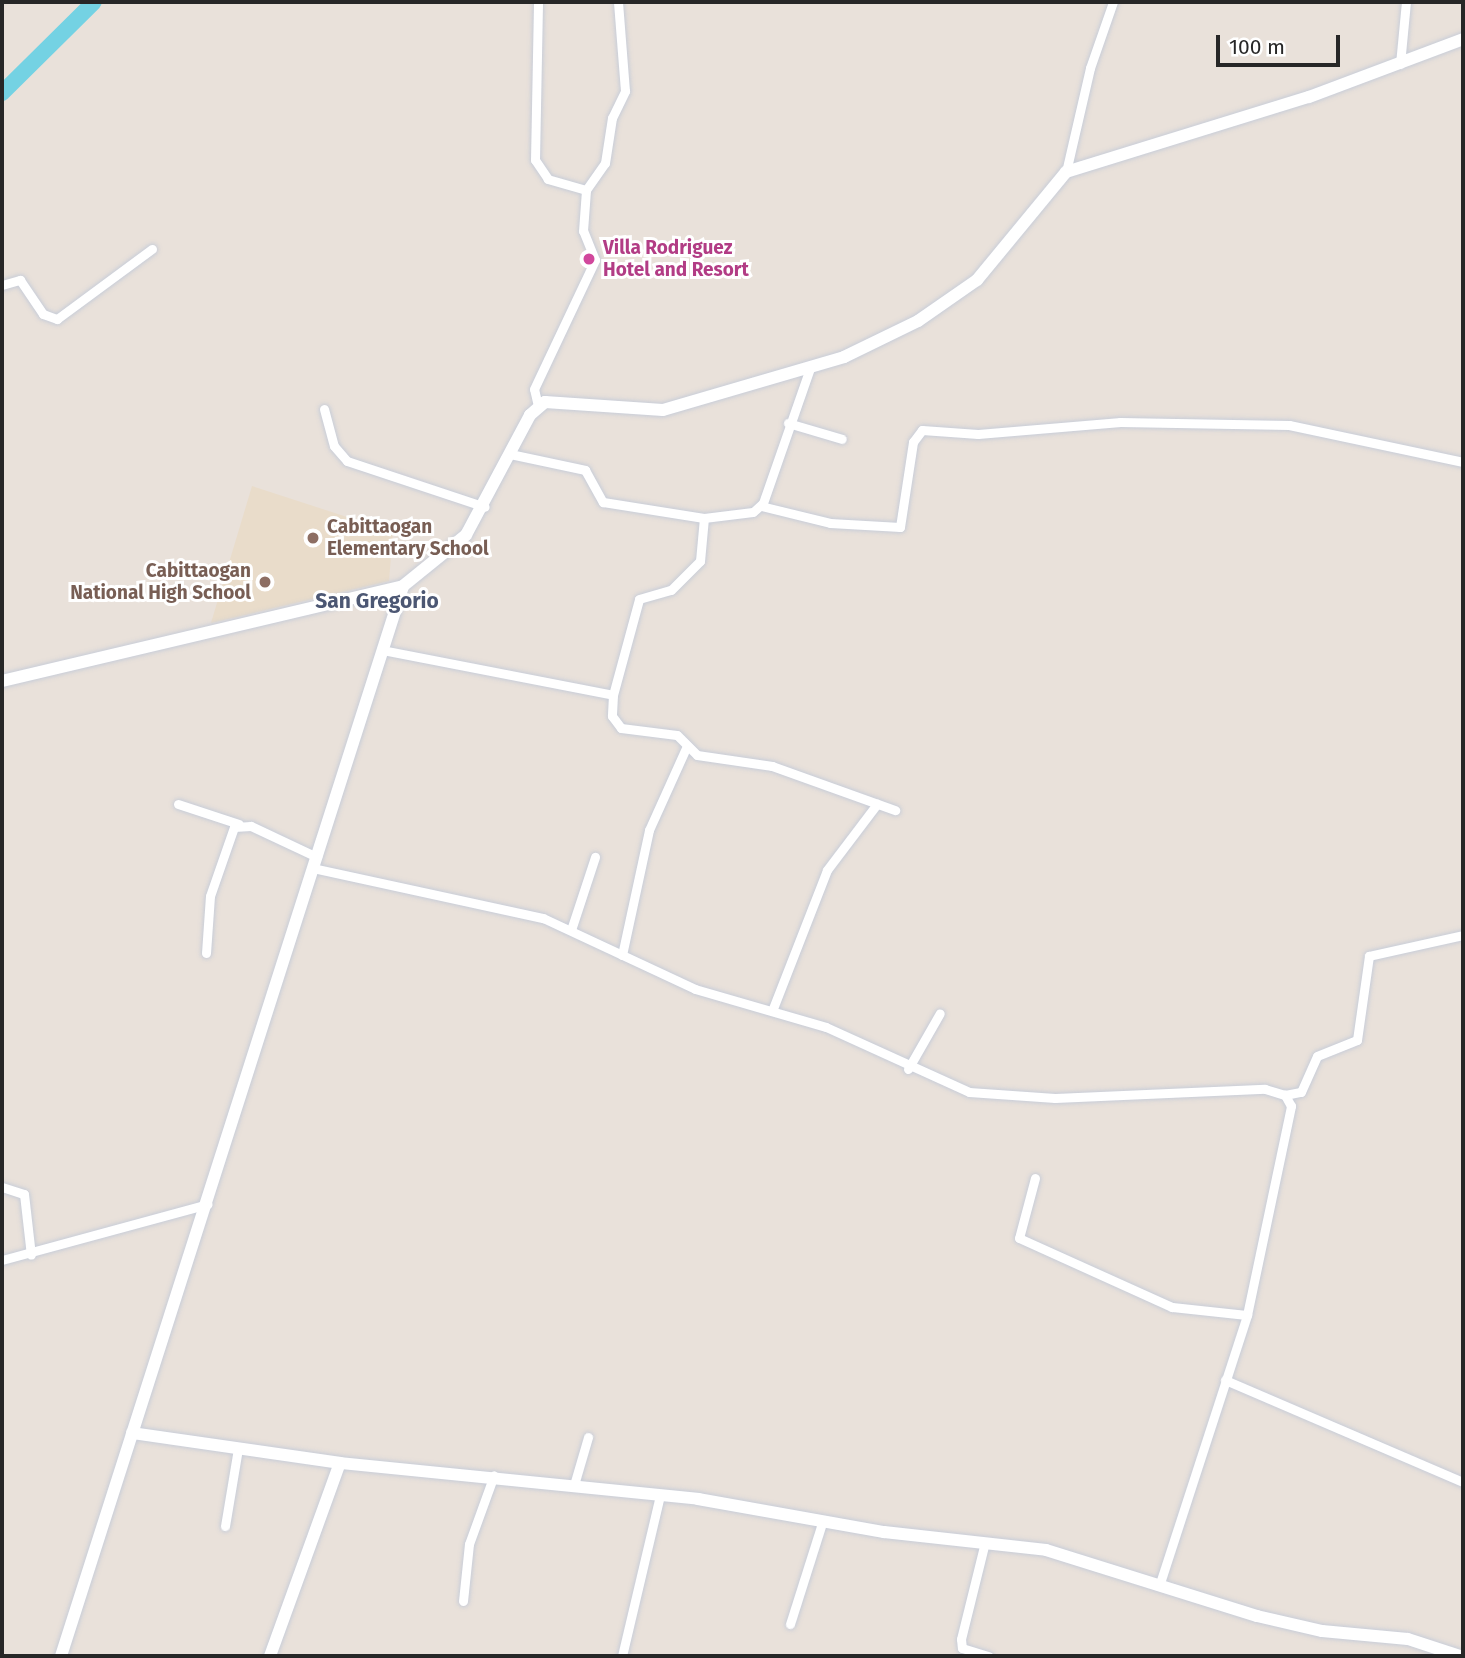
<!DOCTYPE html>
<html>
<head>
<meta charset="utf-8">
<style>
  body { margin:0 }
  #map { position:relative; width:1465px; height:1658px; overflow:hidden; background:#e9e1da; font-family:"Fira Sans",sans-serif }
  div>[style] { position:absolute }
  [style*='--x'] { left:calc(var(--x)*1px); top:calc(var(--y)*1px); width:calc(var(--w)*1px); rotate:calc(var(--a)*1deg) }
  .education>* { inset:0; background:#e9dcca }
  .river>* { height:16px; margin:-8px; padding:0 8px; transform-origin:8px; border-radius:8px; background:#74d2e3 }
  .roads { filter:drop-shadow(0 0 2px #c8cdd8) drop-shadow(0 0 2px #c8cdd8) }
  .street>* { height:9px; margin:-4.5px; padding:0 4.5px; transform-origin:4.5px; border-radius:4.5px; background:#fff }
  .secondary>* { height:12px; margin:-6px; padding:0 6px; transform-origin:6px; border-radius:6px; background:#fff }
  .dots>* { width:19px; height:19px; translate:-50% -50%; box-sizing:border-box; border:4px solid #fff; border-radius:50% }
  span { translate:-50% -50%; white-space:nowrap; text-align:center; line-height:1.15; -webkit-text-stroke:6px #fff; paint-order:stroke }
  .hotel-label { font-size:19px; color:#b23c85; font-weight:700 }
  .left { translate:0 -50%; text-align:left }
  .education-label { font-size:19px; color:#785e54; font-weight:700 }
  .right { translate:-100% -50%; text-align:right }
  .neighbourhood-label { font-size:21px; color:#4c5773; font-weight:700 }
  .frame { position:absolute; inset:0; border:4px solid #272727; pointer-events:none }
  .scale { position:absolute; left:1216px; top:35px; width:124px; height:32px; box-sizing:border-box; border:4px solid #272727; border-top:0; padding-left:9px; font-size:21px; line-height:24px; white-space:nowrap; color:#272727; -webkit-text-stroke:5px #fff; paint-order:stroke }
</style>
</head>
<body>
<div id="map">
  <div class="education">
    <i style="clip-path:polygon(252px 486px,393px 532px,389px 581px,211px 623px)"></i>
  </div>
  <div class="river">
    <i style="--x:2;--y:93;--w:129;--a:-44.7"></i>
  </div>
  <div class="roads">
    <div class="street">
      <i style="--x:1400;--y:64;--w:62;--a:-84.5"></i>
      <i style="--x:1066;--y:172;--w:107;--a:-77"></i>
      <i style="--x:1090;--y:68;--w:70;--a:-70.8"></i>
      <i style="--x:586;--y:190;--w:33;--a:-55"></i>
      <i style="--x:605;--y:163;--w:46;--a:-81.2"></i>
      <i style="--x:612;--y:118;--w:30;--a:-64"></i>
      <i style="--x:625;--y:91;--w:89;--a:-94.5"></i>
      <i style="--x:2;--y:285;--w:19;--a:-16"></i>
      <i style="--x:20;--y:280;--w:41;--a:55.9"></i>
      <i style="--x:43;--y:314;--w:15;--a:20"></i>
      <i style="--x:57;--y:319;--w:118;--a:-36.4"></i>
      <i style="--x:538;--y:406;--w:17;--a:-103"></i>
      <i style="--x:534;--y:389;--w:143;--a:-64.7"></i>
      <i style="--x:595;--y:260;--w:31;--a:-112"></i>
      <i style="--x:583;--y:231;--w:41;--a:-85.8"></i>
      <i style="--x:586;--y:190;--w:40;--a:-164"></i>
      <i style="--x:548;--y:179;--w:23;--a:-124"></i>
      <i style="--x:535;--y:160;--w:158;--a:-88.9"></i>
      <i style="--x:324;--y:409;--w:38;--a:75"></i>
      <i style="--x:334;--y:446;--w:20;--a:49"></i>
      <i style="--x:347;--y:461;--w:145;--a:18.4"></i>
      <i style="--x:788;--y:423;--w:56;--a:16.5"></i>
      <i style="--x:510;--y:454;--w:77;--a:12"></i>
      <i style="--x:585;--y:470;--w:37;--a:61"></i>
      <i style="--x:603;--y:502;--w:102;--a:9"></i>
      <i style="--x:704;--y:518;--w:49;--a:-7"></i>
      <i style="--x:753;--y:512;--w:13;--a:-42"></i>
      <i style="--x:763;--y:503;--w:143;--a:-70.8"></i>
      <i style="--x:761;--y:506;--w:71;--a:13.8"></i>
      <i style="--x:830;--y:523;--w:70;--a:3.3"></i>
      <i style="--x:900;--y:527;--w:86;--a:-81.3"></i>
      <i style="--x:913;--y:442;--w:15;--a:-53"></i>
      <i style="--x:922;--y:430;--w:56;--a:4.1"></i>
      <i style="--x:978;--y:434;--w:143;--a:-4.8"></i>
      <i style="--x:1120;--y:422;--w:169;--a:1"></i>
      <i style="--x:1289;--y:425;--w:178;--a:12"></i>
      <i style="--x:382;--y:650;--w:235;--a:11"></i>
      <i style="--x:613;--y:695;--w:99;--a:-74.8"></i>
      <i style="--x:639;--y:599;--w:33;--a:-16"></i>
      <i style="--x:671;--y:590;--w:41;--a:-45"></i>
      <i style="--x:700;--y:561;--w:43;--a:-84.7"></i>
      <i style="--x:613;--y:695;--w:21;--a:93"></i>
      <i style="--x:612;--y:716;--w:15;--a:53"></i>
      <i style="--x:621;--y:728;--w:56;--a:7.1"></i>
      <i style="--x:677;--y:735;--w:28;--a:45"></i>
      <i style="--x:697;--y:755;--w:76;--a:8.3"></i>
      <i style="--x:772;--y:766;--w:131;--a:19.7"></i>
      <i style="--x:178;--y:804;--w:64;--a:18.2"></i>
      <i style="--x:313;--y:868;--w:235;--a:12.3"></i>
      <i style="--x:543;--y:918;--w:168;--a:25"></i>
      <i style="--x:695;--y:989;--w:136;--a:16.2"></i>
      <i style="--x:826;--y:1027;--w:157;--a:24.4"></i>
      <i style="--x:969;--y:1092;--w:86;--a:4"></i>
      <i style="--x:1055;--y:1098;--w:210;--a:-2.5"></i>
      <i style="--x:1265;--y:1089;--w:21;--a:17"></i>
      <i style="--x:571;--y:930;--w:77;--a:-71.8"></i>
      <i style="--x:206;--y:953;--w:57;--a:-86"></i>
      <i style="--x:210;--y:896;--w:73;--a:-70.8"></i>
      <i style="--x:234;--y:827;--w:17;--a:-3"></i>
      <i style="--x:251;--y:826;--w:73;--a:25.2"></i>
      <i style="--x:622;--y:955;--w:128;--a:-77.8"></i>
      <i style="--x:649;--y:830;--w:90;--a:-65.7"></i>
      <i style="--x:772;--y:1011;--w:151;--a:-68.7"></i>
      <i style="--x:827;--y:870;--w:83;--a:-52.9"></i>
      <i style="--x:908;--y:1069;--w:64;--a:-60.3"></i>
      <i style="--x:1035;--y:1178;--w:62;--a:104.9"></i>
      <i style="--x:1019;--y:1238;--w:168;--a:24.3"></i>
      <i style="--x:1172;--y:1307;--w:75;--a:6.1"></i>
      <i style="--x:2;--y:1187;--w:23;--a:18"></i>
      <i style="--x:24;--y:1194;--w:61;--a:83.5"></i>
      <i style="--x:2;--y:1260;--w:213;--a:-15.2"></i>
      <i style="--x:1225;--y:1380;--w:259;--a:23.2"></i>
      <i style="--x:574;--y:1485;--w:50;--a:-73.7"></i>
      <i style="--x:225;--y:1526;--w:79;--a:-80.5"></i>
      <i style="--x:985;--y:1542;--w:100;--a:103.9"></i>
      <i style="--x:961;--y:1639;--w:9;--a:84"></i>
      <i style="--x:962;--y:1648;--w:28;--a:17"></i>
      <i style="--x:1160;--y:1583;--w:282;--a:-72"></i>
      <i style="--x:1247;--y:1315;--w:214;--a:-78.1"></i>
      <i style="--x:1291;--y:1106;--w:13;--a:-119"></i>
      <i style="--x:1285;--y:1095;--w:16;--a:-11"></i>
      <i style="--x:1301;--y:1092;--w:39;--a:-66"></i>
      <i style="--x:1317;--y:1056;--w:43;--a:-21.8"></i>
      <i style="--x:1357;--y:1040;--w:85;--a:-81.9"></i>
      <i style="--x:1369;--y:956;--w:96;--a:-12.6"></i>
      <i style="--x:463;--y:1601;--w:57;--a:-84"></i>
      <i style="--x:469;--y:1544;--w:73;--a:-70.1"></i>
      <i style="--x:790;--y:1624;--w:106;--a:-72.4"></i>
      <i style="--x:622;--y:1656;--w:165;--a:-76.7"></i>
    </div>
    <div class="secondary">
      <i style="--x:2;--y:681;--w:412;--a:-13.3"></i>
      <i style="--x:403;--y:586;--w:81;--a:-39"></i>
      <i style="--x:466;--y:535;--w:136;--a:-61.9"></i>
      <i style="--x:530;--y:415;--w:20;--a:-41"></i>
      <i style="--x:545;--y:402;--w:118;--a:3.9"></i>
      <i style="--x:663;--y:410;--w:189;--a:-16.3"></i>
      <i style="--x:844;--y:357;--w:82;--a:-25.9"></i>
      <i style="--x:918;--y:321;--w:72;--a:-34.8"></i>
      <i style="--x:977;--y:280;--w:140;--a:-50.5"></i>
      <i style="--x:1066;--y:172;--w:254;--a:-17.2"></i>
      <i style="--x:1309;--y:97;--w:165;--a:-20.6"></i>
      <i style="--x:132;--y:1433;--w:210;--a:8.2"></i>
      <i style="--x:340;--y:1463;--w:360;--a:5.7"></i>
      <i style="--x:698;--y:1499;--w:189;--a:10.1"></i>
      <i style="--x:884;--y:1532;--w:163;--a:6.3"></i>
      <i style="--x:1046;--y:1550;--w:221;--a:17.4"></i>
      <i style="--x:1257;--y:1616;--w:67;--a:13"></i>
      <i style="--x:1322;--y:1631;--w:86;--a:5.3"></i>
      <i style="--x:1408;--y:1639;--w:55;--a:18.1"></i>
      <i style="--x:61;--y:1656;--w:1123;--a:-72.27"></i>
      <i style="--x:270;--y:1656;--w:205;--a:-70.1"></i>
    </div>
  </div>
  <div class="dots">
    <i style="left:589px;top:259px;background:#d1479c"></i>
    <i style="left:313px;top:538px;background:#8d6e63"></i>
    <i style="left:265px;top:582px;background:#8d6e63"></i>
  </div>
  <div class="hotel-label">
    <span class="left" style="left:603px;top:259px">Villa Rodriguez<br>Hotel and Resort</span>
  </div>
  <div class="education-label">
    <span class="left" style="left:327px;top:538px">Cabittaogan<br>Elementary School</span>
    <span class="right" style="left:251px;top:582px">Cabittaogan<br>National High School</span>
  </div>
  <div class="neighbourhood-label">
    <span style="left:377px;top:601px">San Gregorio</span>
  </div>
  <div class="frame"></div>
  <div class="scale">100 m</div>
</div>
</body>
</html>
